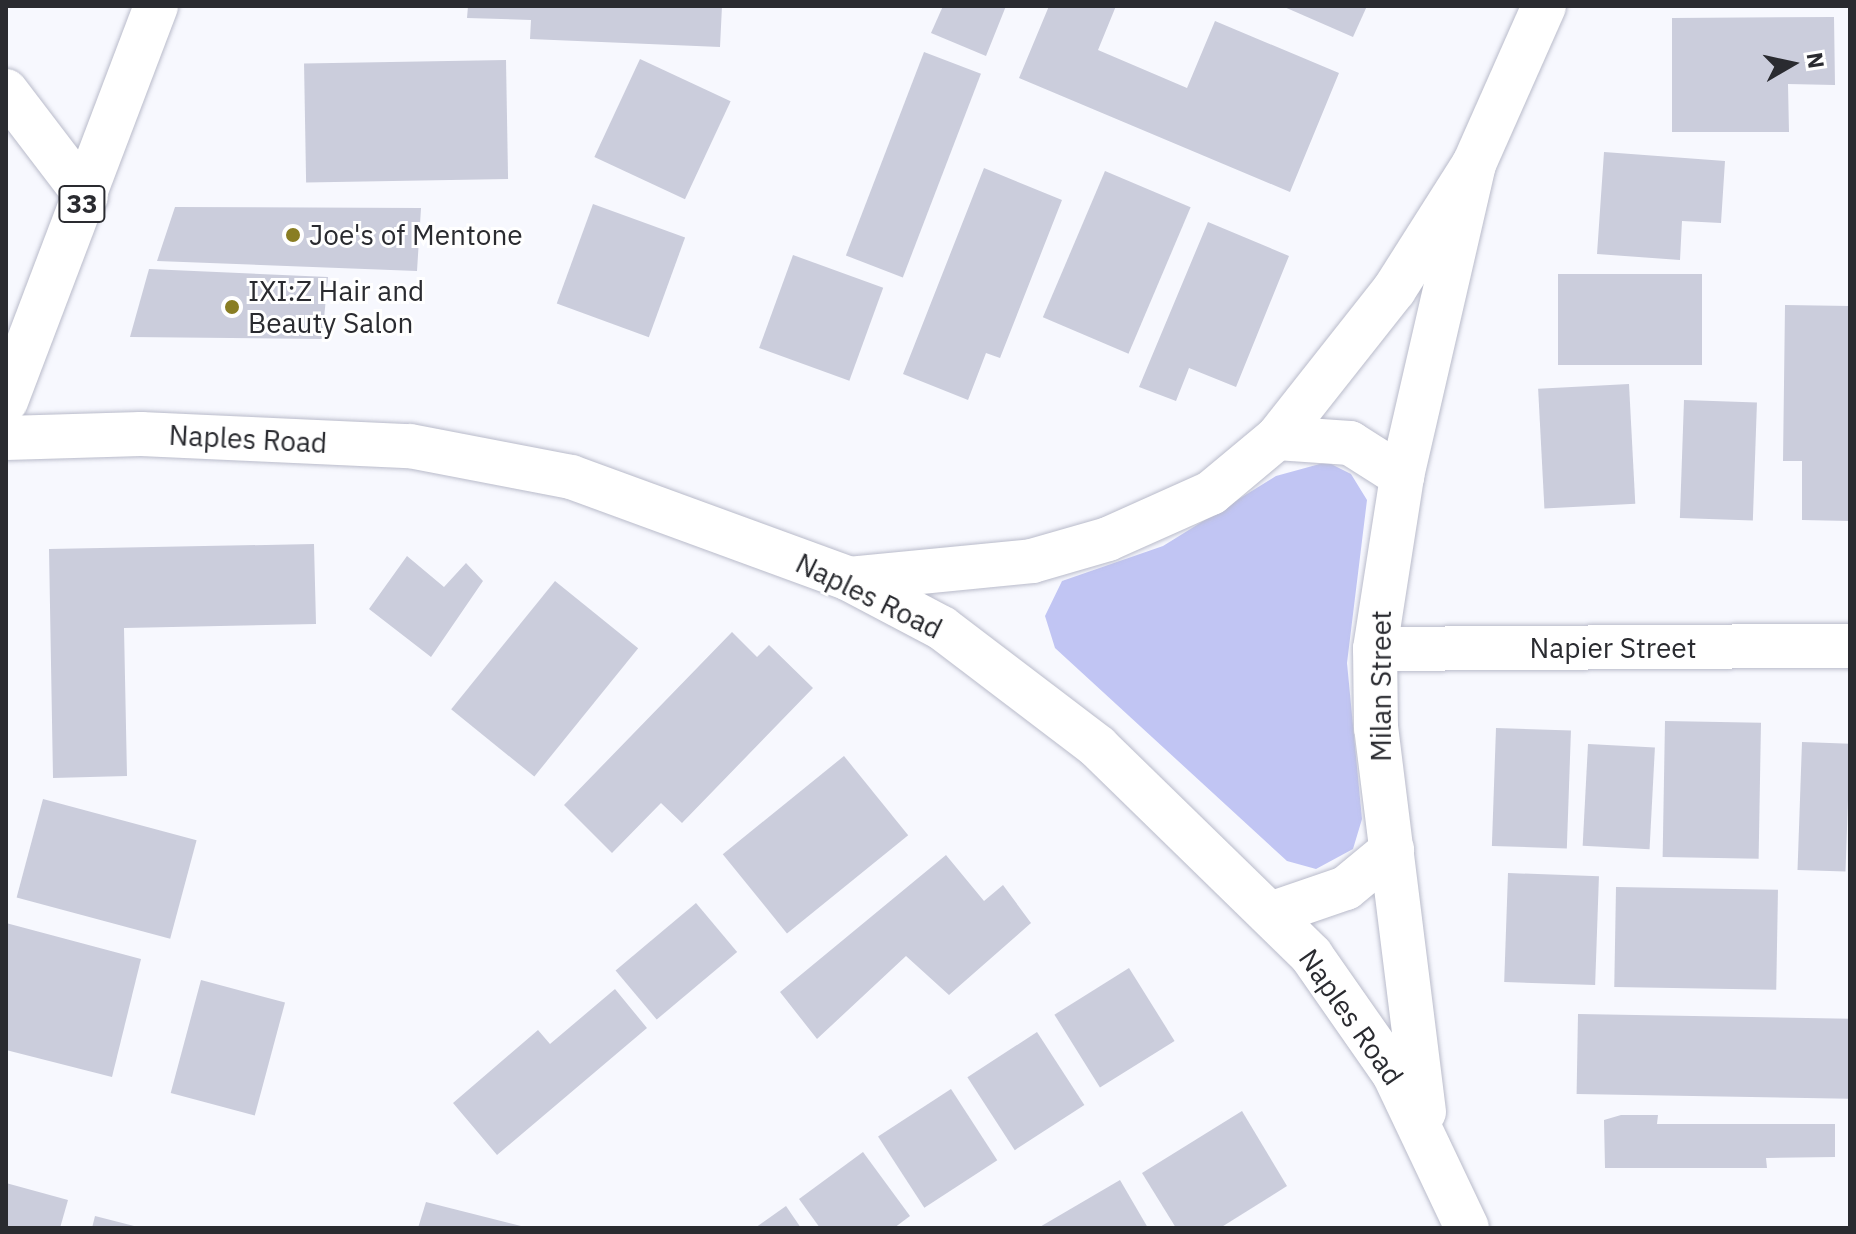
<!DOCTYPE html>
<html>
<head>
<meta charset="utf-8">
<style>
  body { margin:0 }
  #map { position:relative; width:1856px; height:1234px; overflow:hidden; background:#f7f8fe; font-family:"IBM Plex Sans",sans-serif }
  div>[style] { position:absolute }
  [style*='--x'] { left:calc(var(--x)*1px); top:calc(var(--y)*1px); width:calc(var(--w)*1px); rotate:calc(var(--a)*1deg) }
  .green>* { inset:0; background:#c1c5f3 }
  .building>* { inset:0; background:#cbcddc; transform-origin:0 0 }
  .roads { filter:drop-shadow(0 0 2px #b9bbca) drop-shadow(0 0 2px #b9bbca) }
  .minor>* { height:44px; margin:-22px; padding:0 22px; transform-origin:22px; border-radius:22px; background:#fff }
  .major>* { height:44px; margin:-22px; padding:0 22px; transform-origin:22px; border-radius:22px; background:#fff }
  .dots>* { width:22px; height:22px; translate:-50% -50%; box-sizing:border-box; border:4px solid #fff; border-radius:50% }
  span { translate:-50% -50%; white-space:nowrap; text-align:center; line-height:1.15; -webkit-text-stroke:6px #fff; paint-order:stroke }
  .shield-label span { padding:2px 6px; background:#fff; border:2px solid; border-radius:6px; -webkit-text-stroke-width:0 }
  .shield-label { font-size:26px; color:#2a2b30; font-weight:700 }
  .poi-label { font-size:28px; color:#2a2b30 }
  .left { translate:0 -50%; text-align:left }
  .street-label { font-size:28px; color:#2a2b30 }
  .frame { position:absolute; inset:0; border:8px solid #2a2b30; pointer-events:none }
  .north { position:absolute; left:1752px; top:24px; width:80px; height:80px; -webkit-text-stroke:6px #fff; paint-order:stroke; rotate:81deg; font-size:22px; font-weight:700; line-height:32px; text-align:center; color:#2a2b30 }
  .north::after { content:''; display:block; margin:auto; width:28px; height:36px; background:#2a2b30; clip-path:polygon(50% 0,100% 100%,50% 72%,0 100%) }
</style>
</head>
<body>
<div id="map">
  <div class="green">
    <i style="clip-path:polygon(1327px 462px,1351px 474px,1367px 500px,1347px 663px,1362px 819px,1353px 849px,1316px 869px,1287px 861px,1055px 648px,1045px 616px,1062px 581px,1163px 546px,1276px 476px)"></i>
  </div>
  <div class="building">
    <i style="clip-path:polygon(468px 6px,722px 6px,720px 47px,530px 39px,531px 20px,467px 18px)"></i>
    <i style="clip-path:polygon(943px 6px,1006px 6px,986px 56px,931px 33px)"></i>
    <i style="clip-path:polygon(1049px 6px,1116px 6px,1098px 50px,1187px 88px,1215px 21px,1339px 73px,1290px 192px,1019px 78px)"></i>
    <i style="clip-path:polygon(1282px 6px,1367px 6px,1353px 37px)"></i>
    <i style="clip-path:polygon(1834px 17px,1835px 85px,1788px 84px,1789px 132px,1672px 132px,1672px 18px)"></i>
    <i style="left:924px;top:52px;width:61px;height:218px;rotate:21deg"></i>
    <i style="left:640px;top:59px;width:100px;height:108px;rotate:25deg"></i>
    <i style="left:506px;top:60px;width:119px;height:202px;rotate:89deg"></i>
    <i style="clip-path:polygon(1604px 152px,1725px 161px,1721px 223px,1682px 221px,1680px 260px,1597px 254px)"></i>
    <i style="clip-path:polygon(984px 168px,1062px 200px,1000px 358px,986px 353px,968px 400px,903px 374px)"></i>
    <i style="left:1105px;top:171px;width:93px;height:159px;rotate:23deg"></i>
    <i style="left:593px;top:204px;width:98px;height:106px;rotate:20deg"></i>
    <i style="clip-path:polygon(175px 207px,421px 208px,417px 271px,157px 261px)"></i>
    <i style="clip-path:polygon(1208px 222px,1289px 256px,1236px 387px,1189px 368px,1176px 401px,1139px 387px)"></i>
    <i style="left:793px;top:255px;width:96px;height:99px;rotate:20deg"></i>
    <i style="clip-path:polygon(149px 269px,328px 277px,322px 339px,130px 337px)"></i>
    <i style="left:1558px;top:274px;width:144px;height:91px"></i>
    <i style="clip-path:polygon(1785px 305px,1850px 306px,1850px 521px,1802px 520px,1802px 461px,1783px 461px)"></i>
    <i style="left:1629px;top:384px;width:120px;height:91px;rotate:87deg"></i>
    <i style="left:1684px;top:400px;width:73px;height:118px;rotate:2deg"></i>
    <i style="clip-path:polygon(314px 544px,316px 624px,124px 628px,127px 776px,53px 778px,49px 549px)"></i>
    <i style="clip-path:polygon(407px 556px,444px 587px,466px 563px,483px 581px,431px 657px,369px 609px)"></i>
    <i style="left:555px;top:581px;width:107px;height:165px;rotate:39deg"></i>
    <i style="clip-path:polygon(732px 632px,757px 657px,769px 645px,813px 688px,682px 823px,661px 803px,612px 853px,564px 805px)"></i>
    <i style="left:1665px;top:721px;width:96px;height:136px;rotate:1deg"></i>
    <i style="left:1496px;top:728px;width:75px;height:118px;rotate:2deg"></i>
    <i style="left:1802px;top:742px;width:48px;height:128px;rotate:2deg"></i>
    <i style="left:1588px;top:744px;width:67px;height:102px;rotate:3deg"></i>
    <i style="left:844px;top:756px;width:102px;height:156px;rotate:51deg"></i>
    <i style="left:43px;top:799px;width:159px;height:102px;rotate:15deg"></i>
    <i style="clip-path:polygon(946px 855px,984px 901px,1003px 885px,1031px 923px,949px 995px,906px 956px,817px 1039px,780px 992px)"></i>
    <i style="left:1508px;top:873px;width:91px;height:109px;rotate:2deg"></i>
    <i style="left:1616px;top:887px;width:162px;height:100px;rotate:1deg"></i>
    <i style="left:696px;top:903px;width:64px;height:105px;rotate:50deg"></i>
    <i style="clip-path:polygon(6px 923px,141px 959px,112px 1077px,6px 1050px)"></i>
    <i style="left:1129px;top:968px;width:86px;height:88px;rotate:58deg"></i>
    <i style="left:201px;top:980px;width:87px;height:117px;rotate:15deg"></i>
    <i style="clip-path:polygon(615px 989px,647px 1028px,497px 1155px,453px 1103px,538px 1030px,550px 1044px)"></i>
    <i style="left:1578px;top:1014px;width:272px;height:80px;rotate:1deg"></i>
    <i style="left:1037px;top:1032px;width:87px;height:83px;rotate:57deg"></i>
    <i style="left:951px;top:1089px;width:85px;height:87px;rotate:57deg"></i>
    <i style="clip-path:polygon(1242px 1111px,1287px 1186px,1220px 1228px,1176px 1228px,1142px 1173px)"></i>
    <i style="clip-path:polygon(1621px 1115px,1658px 1115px,1657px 1124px,1835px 1124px,1835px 1157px,1766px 1158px,1767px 1168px,1605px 1168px,1604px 1120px)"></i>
    <i style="clip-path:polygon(863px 1152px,910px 1216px,894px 1228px,820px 1228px,799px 1199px)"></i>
    <i style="clip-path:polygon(1120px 1180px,1148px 1228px,1038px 1228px)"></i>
    <i style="clip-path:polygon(6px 1183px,68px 1200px,60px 1228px,6px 1228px)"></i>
    <i style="clip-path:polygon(426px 1202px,525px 1227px,525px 1228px,418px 1228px)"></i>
    <i style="clip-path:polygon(786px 1206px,801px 1228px,755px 1228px)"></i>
    <i style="clip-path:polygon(95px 1216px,138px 1227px,138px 1228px,92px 1228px)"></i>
  </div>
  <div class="roads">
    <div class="minor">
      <i style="--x:6;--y:91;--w:132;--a:52.7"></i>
      <i style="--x:6;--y:438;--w:135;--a:-1.7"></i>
      <i style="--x:141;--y:434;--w:269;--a:2.6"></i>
      <i style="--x:410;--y:446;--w:164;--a:10.9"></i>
      <i style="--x:571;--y:477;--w:296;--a:20.1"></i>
      <i style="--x:849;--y:579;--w:105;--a:27.8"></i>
      <i style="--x:942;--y:628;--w:196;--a:37.3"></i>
      <i style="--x:1098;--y:747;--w:298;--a:44.3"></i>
      <i style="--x:1311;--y:955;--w:145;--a:55.1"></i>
      <i style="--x:1394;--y:1074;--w:170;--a:64.6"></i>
      <i style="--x:1277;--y:438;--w:73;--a:3.9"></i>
      <i style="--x:1350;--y:443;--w:62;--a:32.4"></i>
      <i style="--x:849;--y:579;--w:184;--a:-5.6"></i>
      <i style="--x:1032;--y:561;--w:79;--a:-16.1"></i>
      <i style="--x:1108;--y:539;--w:113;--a:-24.1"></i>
      <i style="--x:1211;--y:493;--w:86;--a:-39.8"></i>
      <i style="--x:1277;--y:438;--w:189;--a:-51.7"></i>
      <i style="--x:1394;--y:290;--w:149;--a:-57.6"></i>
      <i style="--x:1474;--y:164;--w:173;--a:-66.1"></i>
      <i style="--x:1375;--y:649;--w:475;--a:-0.4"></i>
      <i style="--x:1273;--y:913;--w:77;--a:-18.9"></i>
      <i style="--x:1346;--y:888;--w:60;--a:-39.6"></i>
      <i style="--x:1424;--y:1112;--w:387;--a:-97.1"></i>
      <i style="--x:1376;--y:728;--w:79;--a:-90.7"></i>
      <i style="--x:1375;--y:649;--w:175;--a:-81.1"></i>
      <i style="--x:1402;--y:476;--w:320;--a:-77"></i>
    </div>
    <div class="major">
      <i style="--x:6;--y:401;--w:423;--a:-69.2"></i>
    </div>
  </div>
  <div class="dots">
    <i style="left:293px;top:235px;background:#897d23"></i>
    <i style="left:232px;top:307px;background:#897d23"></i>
  </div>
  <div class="shield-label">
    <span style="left:82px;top:204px">33</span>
  </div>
  <div class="poi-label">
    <span class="left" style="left:309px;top:235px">Joe's of Mentone</span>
    <span class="left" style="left:248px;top:307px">IXI:Z Hair and<br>Beauty Salon</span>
  </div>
  <div class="street-label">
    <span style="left:248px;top:439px;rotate:3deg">Naples Road</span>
    <span style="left:869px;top:596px;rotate:26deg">Naples Road</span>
    <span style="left:1613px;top:648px">Napier Street</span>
    <span style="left:1381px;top:686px;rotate:-90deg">Milan Street</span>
    <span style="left:1351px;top:1017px;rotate:55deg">Naples Road</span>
  </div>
  <div class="frame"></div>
  <div class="north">N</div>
</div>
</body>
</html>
